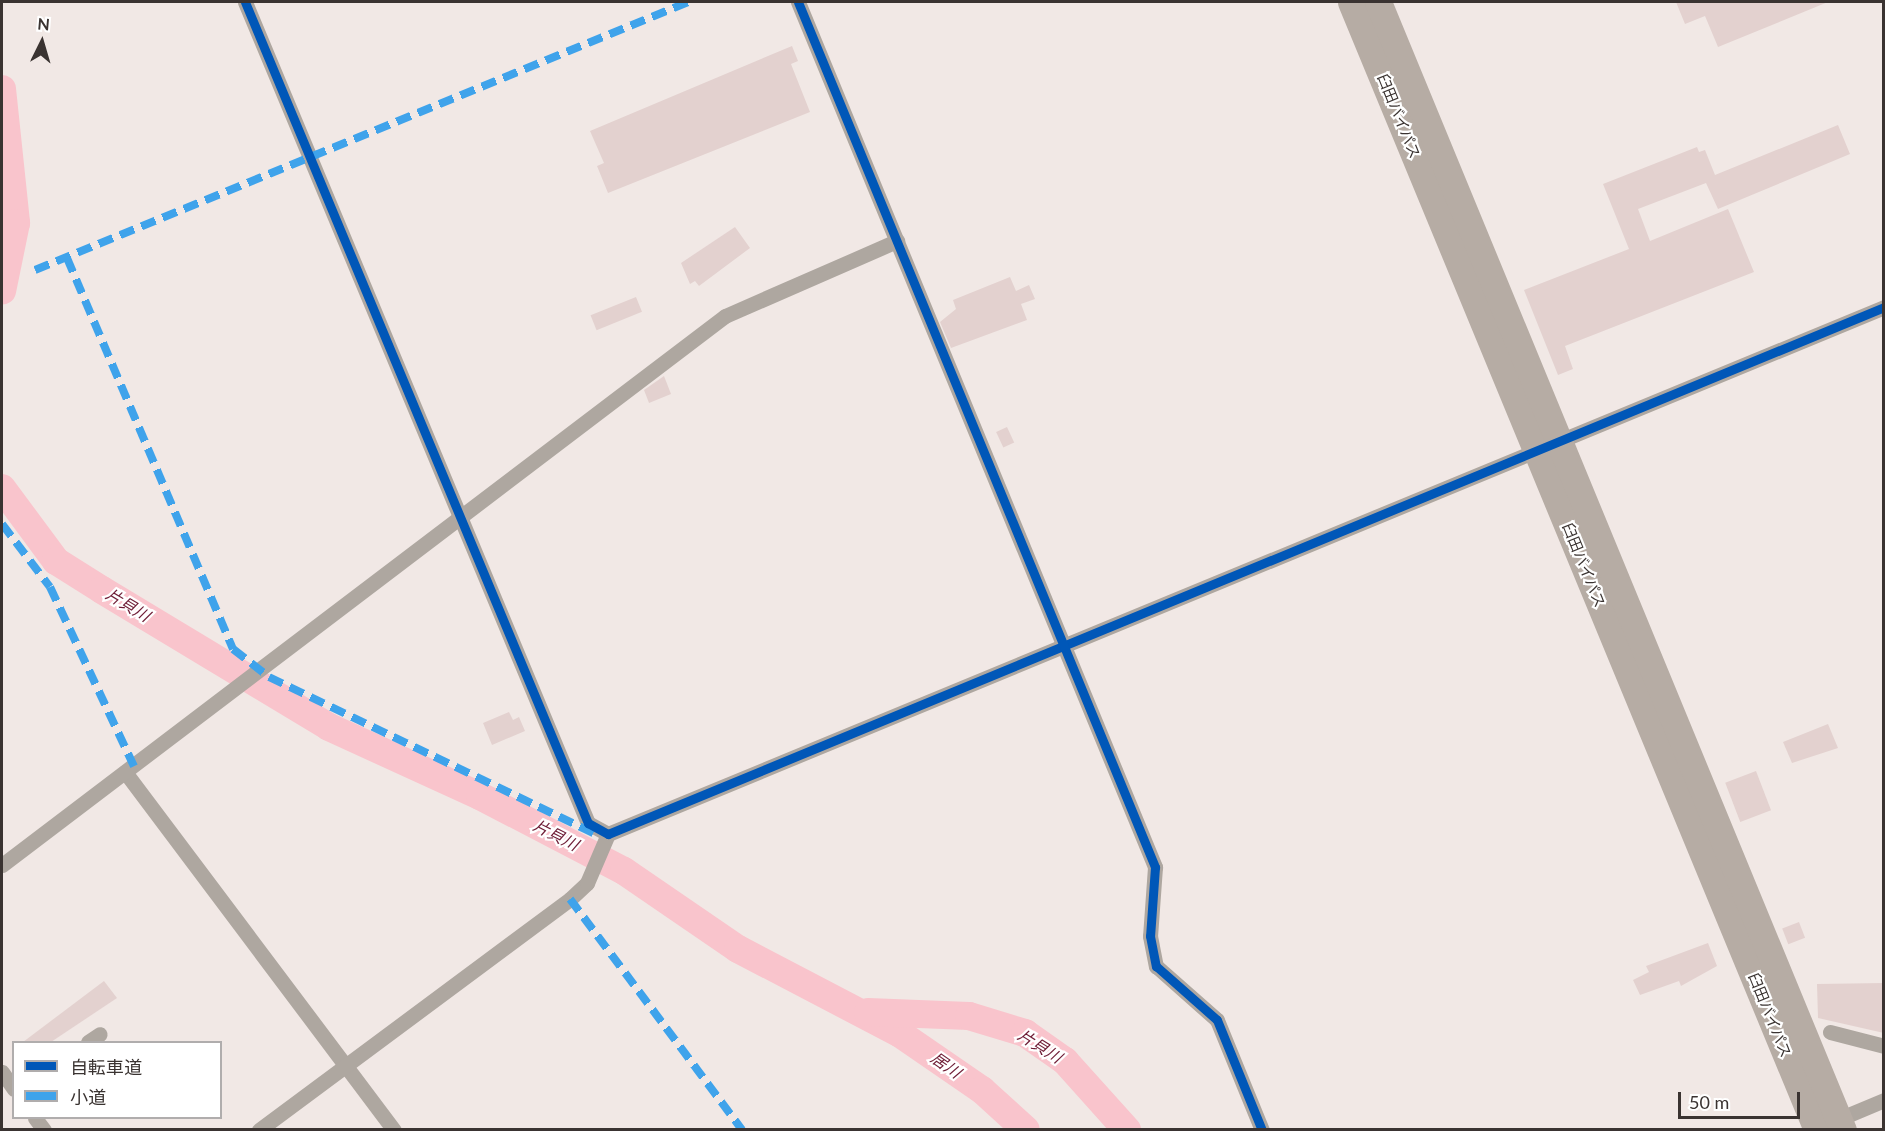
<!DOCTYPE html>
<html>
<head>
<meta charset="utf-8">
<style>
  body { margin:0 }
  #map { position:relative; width:1885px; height:1131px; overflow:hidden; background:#f1e8e5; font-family:Lato,"Noto Sans JP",sans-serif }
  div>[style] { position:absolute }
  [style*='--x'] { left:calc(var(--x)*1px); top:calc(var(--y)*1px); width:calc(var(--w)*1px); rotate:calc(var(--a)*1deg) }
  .river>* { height:28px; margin:-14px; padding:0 14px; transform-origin:14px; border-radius:14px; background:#f9c4cc }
  .building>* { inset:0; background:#e3d1cf; transform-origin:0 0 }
  .street>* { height:15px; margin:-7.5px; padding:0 7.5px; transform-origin:7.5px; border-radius:7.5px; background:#aea7a0 }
  .highway>* { height:27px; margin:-13.5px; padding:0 13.5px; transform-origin:13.5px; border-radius:13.5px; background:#b6aca4 }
  .quiet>* { height:8px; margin-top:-4px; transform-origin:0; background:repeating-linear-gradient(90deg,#3fa3eb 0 15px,transparent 0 23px) }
  .cycleway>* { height:9px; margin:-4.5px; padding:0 4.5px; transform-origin:4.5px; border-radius:4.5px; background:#0057b8 }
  span { translate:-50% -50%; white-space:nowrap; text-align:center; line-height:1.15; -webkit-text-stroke:4.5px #fff; paint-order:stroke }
  .street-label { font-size:15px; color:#3a3331 }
  .water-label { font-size:16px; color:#6e1c35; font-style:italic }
  .frame { position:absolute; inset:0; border:3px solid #3a3331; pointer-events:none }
  .legend { position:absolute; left:12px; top:1041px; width:210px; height:78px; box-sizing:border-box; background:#fff; border:2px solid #b0adad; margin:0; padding:8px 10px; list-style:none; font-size:18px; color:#3a3331 }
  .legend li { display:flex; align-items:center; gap:12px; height:30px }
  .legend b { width:30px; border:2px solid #b0adad }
  .north { position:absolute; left:12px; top:12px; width:60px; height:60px; -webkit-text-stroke:4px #fff; paint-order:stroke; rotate:5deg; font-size:16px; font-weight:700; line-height:24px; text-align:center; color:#3a3331 }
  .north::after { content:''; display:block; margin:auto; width:21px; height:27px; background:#3a3331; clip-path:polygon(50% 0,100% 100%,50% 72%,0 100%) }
  .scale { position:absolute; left:1678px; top:1092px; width:122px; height:27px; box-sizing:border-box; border:3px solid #3a3331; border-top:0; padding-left:8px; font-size:18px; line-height:21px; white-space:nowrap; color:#3a3331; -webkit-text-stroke:4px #fff; paint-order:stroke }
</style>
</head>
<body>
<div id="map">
  <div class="river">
    <i style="--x:2;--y:89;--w:135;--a:84"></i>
    <i style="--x:16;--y:223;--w:69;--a:101.6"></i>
    <i style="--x:2;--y:488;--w:91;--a:53.5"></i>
    <i style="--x:56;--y:561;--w:54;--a:32.2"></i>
    <i style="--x:102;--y:590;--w:265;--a:31.1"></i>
    <i style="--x:329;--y:727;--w:166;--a:24.6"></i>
    <i style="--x:480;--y:796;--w:162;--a:27.5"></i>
    <i style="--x:624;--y:871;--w:138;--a:34.4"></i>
    <i style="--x:738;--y:949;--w:182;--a:27.6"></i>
    <i style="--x:899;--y:1033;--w:101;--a:34.5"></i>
    <i style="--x:982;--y:1090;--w:59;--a:42.3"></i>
    <i style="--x:868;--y:1012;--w:101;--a:2.3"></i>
    <i style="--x:969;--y:1016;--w:59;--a:16.9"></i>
    <i style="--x:1025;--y:1033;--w:49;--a:35"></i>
    <i style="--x:1065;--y:1061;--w:93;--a:48.1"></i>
  </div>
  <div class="building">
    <i style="clip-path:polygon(1676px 2px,1828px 2px,1718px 47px,1705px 16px,1685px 24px)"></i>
    <i style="clip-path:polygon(792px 46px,798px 61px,791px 64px,810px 112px,608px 193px,597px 166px,604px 163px,590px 131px)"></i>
    <i style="clip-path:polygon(1838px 125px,1850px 154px,1718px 209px,1706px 183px,1638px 209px,1650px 241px,1728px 209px,1754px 272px,1565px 346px,1573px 369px,1558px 375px,1524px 290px,1629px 249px,1603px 184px,1697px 147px,1699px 152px,1705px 150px,1715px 175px)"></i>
    <i style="clip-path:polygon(735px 227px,750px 248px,699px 286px,695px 281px,690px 284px,681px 263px)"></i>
    <i style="clip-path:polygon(1010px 277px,1016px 291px,1029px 285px,1035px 299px,1021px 304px,1027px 320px,951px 348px,940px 322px,956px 309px,953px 300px)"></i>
    <i style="left:636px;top:297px;width:16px;height:49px;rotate:68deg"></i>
    <i style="clip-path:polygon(664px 376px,671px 394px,649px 403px,644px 390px)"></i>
    <i style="left:1007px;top:427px;width:17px;height:12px;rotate:65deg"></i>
    <i style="clip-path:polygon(509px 712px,513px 720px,519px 717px,525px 731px,492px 745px,483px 723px)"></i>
    <i style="clip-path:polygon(1828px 724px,1838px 748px,1792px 763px,1783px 742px)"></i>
    <i style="left:1756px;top:771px;width:42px;height:33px;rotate:69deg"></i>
    <i style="left:1799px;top:922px;width:17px;height:18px;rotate:69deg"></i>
    <i style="clip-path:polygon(1708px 943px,1717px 966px,1681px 986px,1679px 981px,1640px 995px,1633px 980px,1649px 972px,1646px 966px)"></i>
    <i style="clip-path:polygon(104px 981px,117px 998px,51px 1042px,23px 1042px)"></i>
    <i style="clip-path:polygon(1884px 983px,1884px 1033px,1818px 1018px,1817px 984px)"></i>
  </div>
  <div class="street">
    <i style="--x:245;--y:2;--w:890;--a:67.33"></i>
    <i style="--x:588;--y:823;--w:23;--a:29"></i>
    <i style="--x:608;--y:834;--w:1381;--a:-22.44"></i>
    <i style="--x:798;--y:2;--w:936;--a:67.57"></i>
    <i style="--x:1155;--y:867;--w:69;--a:94.1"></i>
    <i style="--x:1150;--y:936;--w:31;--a:79"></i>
    <i style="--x:1156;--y:966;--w:81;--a:41.5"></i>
    <i style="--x:1217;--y:1020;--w:119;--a:67.8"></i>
    <i style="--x:125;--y:772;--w:448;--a:53.1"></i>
    <i style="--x:2;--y:865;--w:908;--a:-37.21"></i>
    <i style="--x:725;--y:316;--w:188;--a:-23.6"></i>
    <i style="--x:1830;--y:1032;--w:56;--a:14.5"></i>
    <i style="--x:88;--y:1042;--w:14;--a:-34"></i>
    <i style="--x:2;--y:1072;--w:21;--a:55"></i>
    <i style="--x:35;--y:1118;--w:15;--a:53"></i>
    <i style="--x:1834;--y:1121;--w:54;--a:-22.8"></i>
    <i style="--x:259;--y:1130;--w:387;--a:-36.6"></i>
    <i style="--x:570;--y:899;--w:23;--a:-43"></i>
    <i style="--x:587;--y:883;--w:53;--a:-66.8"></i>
  </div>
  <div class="highway">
    <i style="--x:1351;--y:2;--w:1220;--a:67.55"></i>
    <i style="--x:1378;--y:2;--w:1220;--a:67.6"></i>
  </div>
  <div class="quiet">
    <i style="--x:67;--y:258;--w:425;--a:67"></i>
    <i style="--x:233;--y:649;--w:46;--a:37.9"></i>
    <i style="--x:269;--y:677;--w:360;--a:25.7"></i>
    <i style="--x:35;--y:270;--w:706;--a:-22.31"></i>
    <i style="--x:2;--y:524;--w:79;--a:52.7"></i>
    <i style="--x:50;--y:587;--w:198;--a:64.9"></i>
    <i style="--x:570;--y:899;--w:288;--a:53.3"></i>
  </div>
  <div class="cycleway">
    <i style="--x:245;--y:2;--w:890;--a:67.33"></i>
    <i style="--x:588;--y:823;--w:23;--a:29"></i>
    <i style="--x:608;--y:834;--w:1381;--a:-22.44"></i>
    <i style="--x:798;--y:2;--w:936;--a:67.57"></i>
    <i style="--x:1155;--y:867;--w:69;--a:94.1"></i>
    <i style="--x:1150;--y:936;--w:31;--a:79"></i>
    <i style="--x:1156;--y:966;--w:81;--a:41.5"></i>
    <i style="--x:1217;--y:1020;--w:119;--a:67.8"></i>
  </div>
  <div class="street-label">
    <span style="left:1399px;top:116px;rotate:68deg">臼田バイパス</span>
    <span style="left:1584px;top:565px;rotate:68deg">臼田バイパス</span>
    <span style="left:1770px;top:1015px;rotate:68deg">臼田バイパス</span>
  </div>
  <div class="water-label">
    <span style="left:128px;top:605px;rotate:31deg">片貝川</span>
    <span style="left:556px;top:835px;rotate:27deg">片貝川</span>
    <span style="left:1040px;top:1046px;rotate:32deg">片貝川</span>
    <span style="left:946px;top:1065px;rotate:35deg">居川</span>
  </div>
  <div class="frame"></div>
  <ul class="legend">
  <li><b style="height:8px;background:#0057b8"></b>自転車道</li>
  <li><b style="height:8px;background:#3fa3eb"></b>小道</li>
  </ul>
  <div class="north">N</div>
  <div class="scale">50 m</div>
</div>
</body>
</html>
